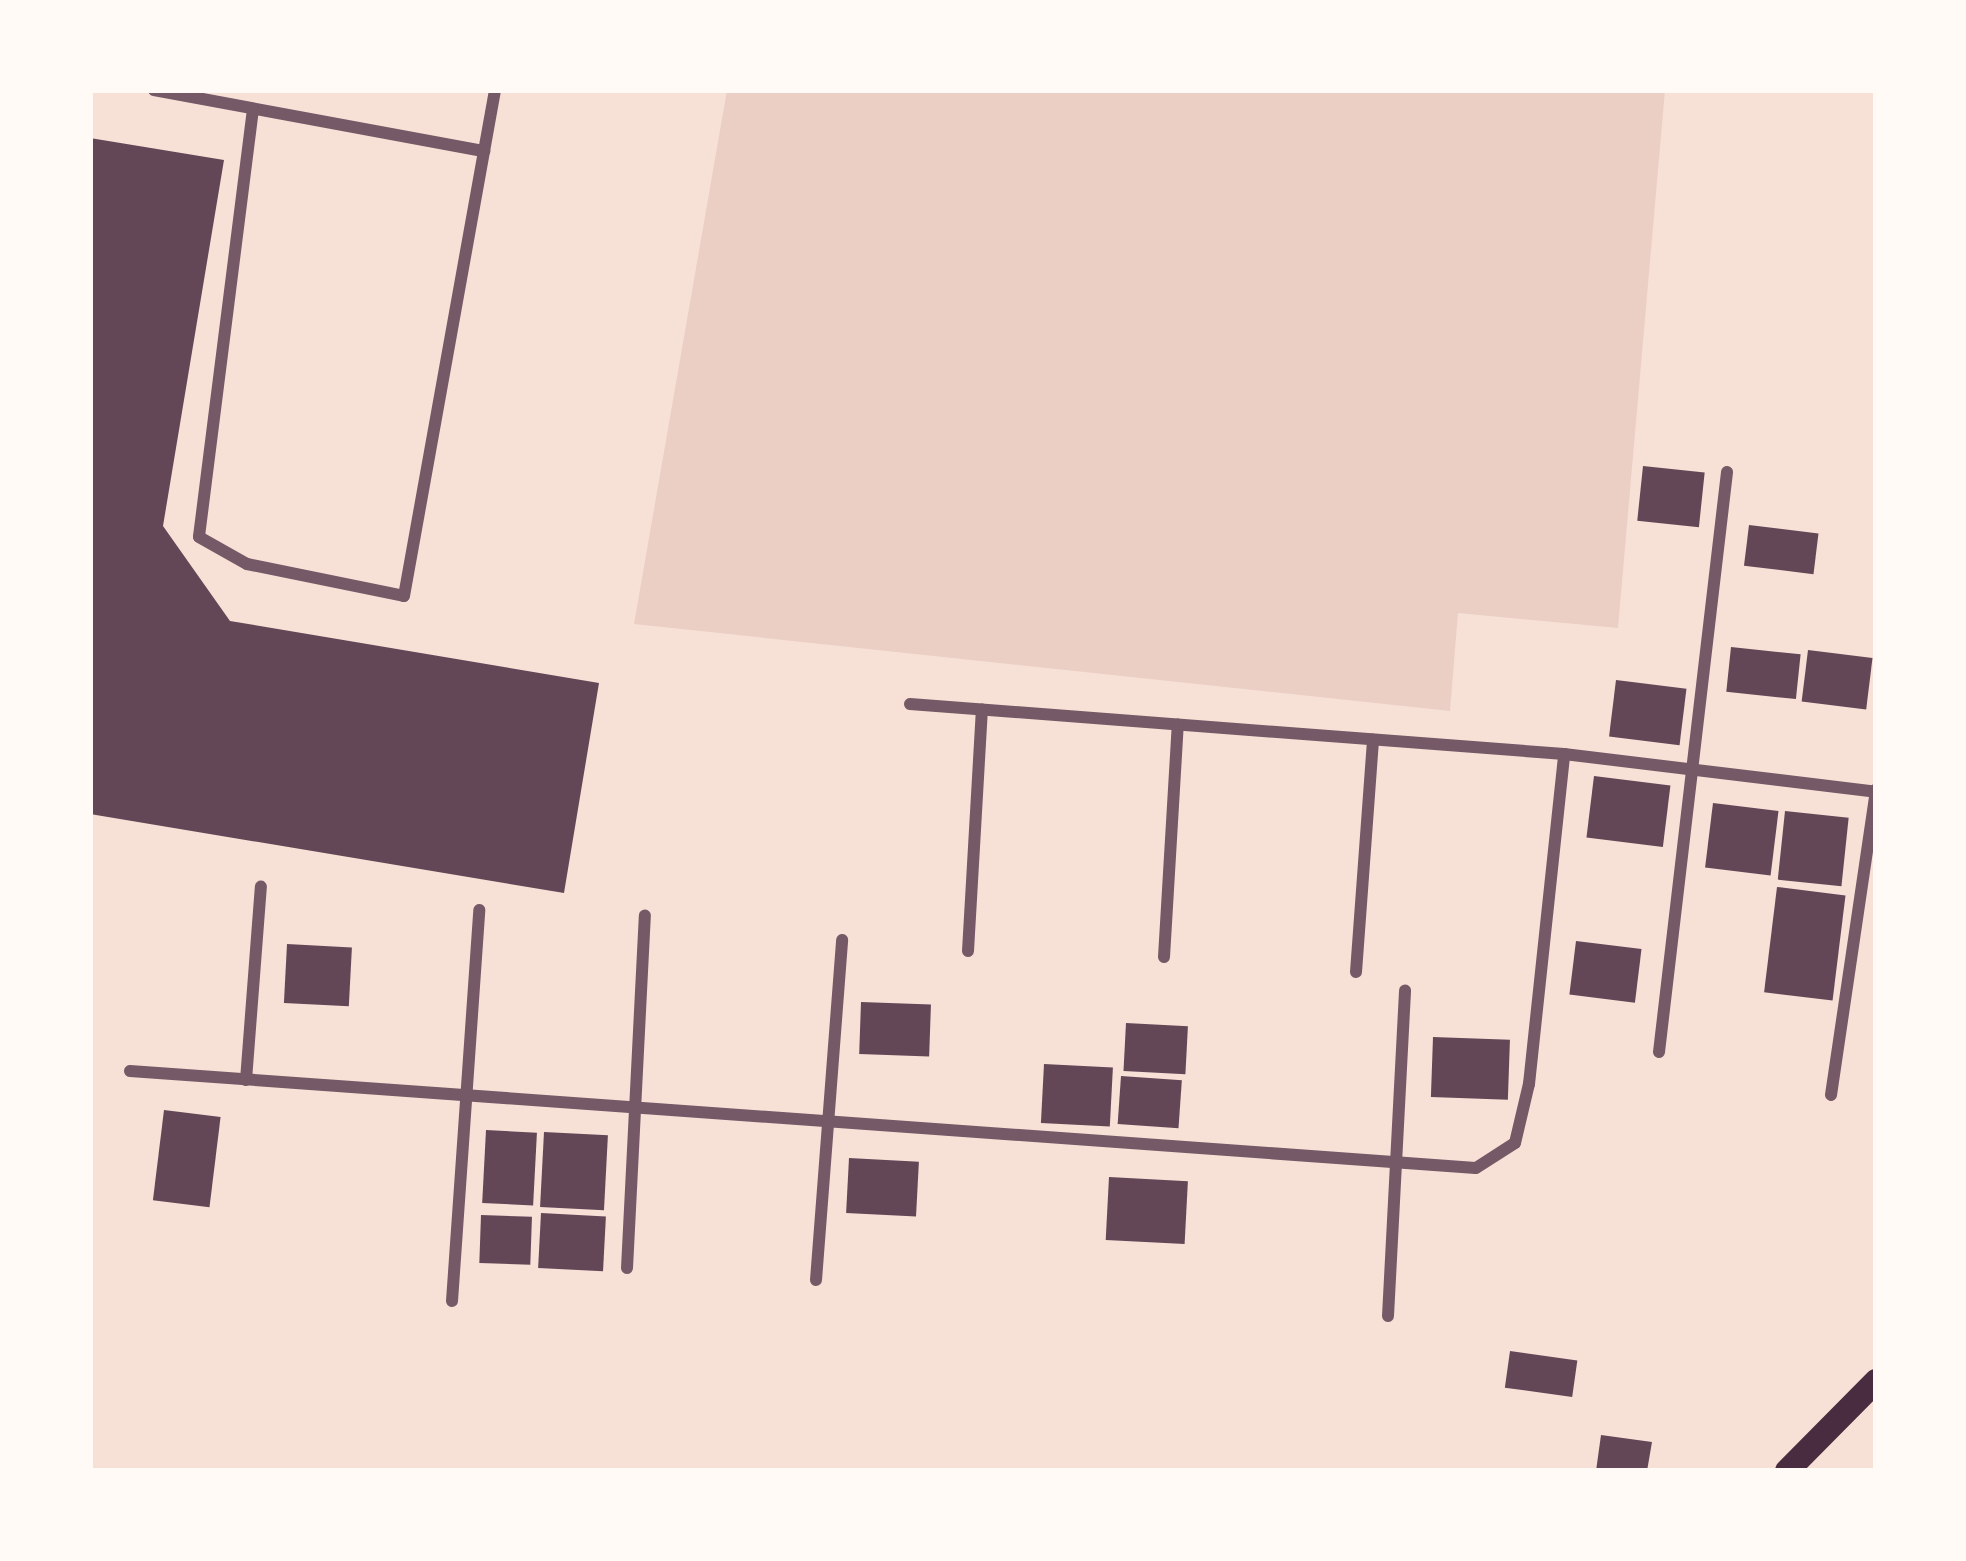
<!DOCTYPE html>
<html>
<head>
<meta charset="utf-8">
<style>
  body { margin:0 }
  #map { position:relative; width:1966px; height:1561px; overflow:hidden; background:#f7e1d7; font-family:"Roboto Serif",serif }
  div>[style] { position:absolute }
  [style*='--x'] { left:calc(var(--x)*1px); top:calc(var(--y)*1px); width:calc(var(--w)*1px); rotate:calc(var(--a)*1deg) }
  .green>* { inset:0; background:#ebcfc5 }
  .building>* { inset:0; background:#644757; transform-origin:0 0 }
  .minor>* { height:12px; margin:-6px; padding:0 6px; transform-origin:6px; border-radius:6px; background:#755966 }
  .secondary>* { height:24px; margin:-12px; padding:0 12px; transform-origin:12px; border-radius:12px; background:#4a2c40 }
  span { translate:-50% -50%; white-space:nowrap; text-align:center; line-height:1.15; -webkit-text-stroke:12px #fffaf5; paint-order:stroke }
  .frame { position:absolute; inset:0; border:93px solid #fffaf5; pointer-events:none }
</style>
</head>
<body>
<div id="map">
  <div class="green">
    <i style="clip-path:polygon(727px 90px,1665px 90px,1618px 628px,1458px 613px,1450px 711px,634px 624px)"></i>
  </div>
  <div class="building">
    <i style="clip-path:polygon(90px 138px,224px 160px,163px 526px,230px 621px,599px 683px,564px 893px,90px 814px)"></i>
    <i style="left:1643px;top:466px;width:62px;height:55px;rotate:6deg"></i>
    <i style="left:1749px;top:525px;width:70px;height:41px;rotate:7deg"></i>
    <i style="left:1731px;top:647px;width:70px;height:45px;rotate:6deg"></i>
    <i style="left:1808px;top:650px;width:65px;height:52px;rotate:7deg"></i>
    <i style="left:1616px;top:680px;width:71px;height:57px;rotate:7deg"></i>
    <i style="left:1594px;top:776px;width:77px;height:62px;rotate:7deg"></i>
    <i style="left:1713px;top:803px;width:66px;height:65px;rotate:7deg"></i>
    <i style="left:1785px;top:811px;width:64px;height:69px;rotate:6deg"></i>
    <i style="left:1777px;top:887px;width:69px;height:106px;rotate:7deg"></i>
    <i style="left:1576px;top:941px;width:66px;height:54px;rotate:7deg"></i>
    <i style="left:287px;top:944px;width:65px;height:59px;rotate:3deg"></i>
    <i style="left:861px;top:1002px;width:70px;height:52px;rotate:2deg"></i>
    <i style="left:1126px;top:1023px;width:62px;height:48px;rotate:3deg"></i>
    <i style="left:1433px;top:1037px;width:77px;height:60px;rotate:2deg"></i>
    <i style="left:1044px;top:1064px;width:69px;height:59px;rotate:3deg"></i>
    <i style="left:1121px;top:1076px;width:61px;height:48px;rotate:4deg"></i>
    <i style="left:164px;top:1110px;width:57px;height:91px;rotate:7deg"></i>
    <i style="left:486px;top:1130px;width:51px;height:73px;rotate:3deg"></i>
    <i style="left:544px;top:1132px;width:64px;height:75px;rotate:3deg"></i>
    <i style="left:849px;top:1158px;width:70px;height:55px;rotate:3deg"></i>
    <i style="left:1109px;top:1177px;width:79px;height:63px;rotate:3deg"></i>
    <i style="left:541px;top:1213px;width:65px;height:55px;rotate:3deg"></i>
    <i style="left:481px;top:1215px;width:51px;height:48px;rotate:2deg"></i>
    <i style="left:1510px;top:1351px;width:68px;height:37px;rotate:8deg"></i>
    <i style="clip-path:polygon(1601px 1435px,1652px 1442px,1647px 1471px,1596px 1471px)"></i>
  </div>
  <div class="minor">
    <i style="--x:154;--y:90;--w:336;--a:10.5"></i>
    <i style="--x:253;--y:109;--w:431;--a:97.2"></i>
    <i style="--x:199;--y:537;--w:55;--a:29.4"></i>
    <i style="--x:247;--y:564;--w:160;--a:11.5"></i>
    <i style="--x:404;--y:596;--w:514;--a:-79.8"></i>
    <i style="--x:910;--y:704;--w:656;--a:4.37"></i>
    <i style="--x:968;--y:951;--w:242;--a:-86.7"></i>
    <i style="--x:1164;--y:957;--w:233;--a:-86.6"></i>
    <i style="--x:1356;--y:972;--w:233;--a:-85.8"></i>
    <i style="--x:1659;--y:1052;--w:584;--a:-83.31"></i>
    <i style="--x:130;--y:1071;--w:1349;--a:4.12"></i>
    <i style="--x:1476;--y:1168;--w:46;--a:-32.7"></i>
    <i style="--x:1515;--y:1143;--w:61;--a:-76.7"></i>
    <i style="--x:1529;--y:1084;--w:332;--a:-83.9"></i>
    <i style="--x:1564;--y:754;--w:314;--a:6.9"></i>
    <i style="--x:246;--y:1080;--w:194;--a:-85.6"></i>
    <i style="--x:1831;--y:1095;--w:309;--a:-81.6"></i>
    <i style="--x:627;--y:1268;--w:353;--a:-87.1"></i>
    <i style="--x:816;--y:1280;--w:341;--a:-85.6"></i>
    <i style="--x:452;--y:1301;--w:392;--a:-86"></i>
    <i style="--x:1388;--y:1316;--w:326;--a:-87"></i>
  </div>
  <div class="secondary">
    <i style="--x:1787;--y:1471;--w:127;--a:-45.3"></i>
  </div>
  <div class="frame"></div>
</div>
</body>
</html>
